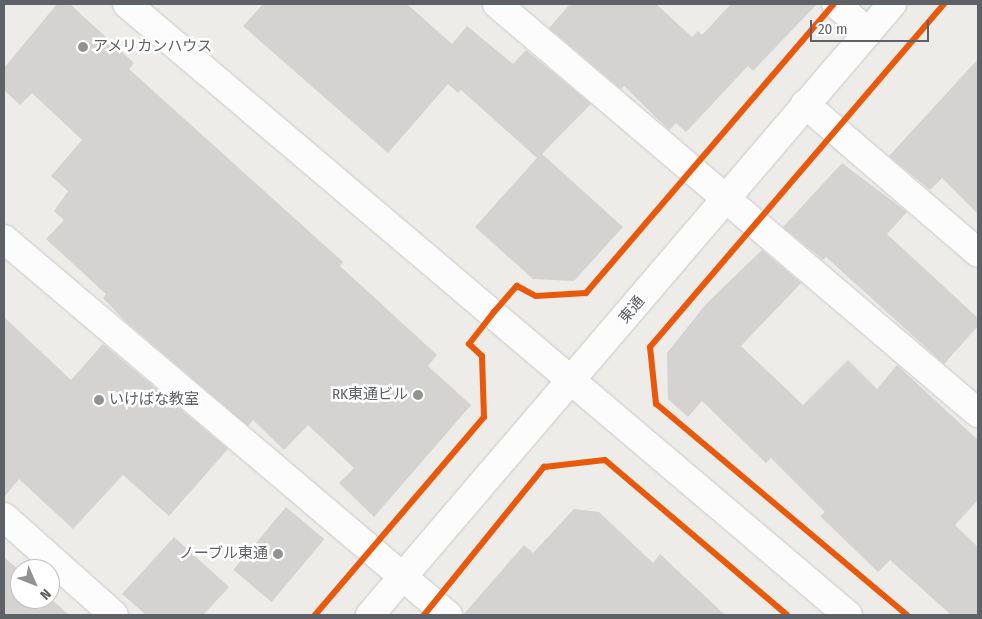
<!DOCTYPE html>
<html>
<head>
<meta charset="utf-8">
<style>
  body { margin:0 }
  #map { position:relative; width:982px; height:619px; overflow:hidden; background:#edece8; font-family:"Fira Sans Condensed","Noto Sans JP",sans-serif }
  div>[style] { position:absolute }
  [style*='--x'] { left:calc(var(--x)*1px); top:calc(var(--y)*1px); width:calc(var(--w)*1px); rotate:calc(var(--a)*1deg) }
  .building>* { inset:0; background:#d4d3d1; transform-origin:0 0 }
  .path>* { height:3px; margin-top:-1.5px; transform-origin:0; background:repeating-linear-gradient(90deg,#cacecb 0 5px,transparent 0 7.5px) }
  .roads { filter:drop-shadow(0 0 1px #c8c8c8) drop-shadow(0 0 1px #c8c8c8) }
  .street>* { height:28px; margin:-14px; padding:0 14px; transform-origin:14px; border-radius:14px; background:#fcfcfc }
  .secondary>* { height:28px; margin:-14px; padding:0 14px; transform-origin:14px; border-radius:14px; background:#fcfcfc }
  .cycleway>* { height:6px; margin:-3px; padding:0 3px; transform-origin:3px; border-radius:3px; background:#e8590c }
  .dots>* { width:14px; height:14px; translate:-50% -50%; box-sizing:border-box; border:2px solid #fff; border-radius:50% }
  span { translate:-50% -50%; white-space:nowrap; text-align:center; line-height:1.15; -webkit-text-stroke:5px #fff; paint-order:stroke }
  .poi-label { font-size:15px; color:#5e6165 }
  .left { translate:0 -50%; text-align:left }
  .right { translate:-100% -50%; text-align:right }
  .street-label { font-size:15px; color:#5e6165 }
  .frame { position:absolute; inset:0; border:5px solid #5e6165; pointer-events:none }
  .north { position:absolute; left:10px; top:559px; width:50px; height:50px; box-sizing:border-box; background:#fff; border:1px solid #bfc0c1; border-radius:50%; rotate:134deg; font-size:14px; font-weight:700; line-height:20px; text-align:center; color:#5e6165 }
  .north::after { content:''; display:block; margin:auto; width:18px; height:22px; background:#909293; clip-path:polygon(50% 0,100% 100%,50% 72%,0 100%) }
  .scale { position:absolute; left:810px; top:20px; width:119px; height:22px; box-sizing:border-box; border:2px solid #5e6165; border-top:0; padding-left:6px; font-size:15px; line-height:18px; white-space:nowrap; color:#5e6165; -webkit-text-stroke:4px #fff; paint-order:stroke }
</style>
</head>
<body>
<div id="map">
  <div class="building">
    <i style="clip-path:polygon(57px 4px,70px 4px,134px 63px,129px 69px,343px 262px,340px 266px,437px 355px,428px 366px,471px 405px,374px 517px,339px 483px,354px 468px,308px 425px,284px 450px,253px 420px,248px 426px,124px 320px,103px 298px,106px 294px,46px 239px,64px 220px,54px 211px,68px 191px,51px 176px,82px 140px,32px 93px,20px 105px,4px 90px,4px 68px)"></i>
    <i style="clip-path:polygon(263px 4px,407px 4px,452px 44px,467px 26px,513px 64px,526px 50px,591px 104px,542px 154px,623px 227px,574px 281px,533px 279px,475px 227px,537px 158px,461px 90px,458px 93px,448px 84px,388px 153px,243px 26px)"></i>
    <i style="clip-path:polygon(570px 4px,656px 4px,692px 37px,698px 31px,702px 35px,731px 4px,817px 4px,753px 71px,748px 66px,686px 132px,676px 123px,669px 130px,624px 86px,621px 89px,549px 28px)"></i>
    <i style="clip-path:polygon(978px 59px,978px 214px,942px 178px,930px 190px,889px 156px)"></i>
    <i style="clip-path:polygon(842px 163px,907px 212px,887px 234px,978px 318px,978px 326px,944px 364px,826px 257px,823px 260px,783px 227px)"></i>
    <i style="clip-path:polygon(762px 250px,801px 283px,741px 346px,803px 405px,848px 360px,877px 389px,897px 365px,978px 440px,978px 500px,955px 525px,978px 547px,978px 615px,951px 615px,890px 560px,878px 572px,820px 516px,825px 512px,771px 458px,766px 463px,702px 401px,688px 417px,668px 399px,667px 353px,706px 304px)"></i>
    <i style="clip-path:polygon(4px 317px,71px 380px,103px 344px,228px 449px,169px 516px,123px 475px,73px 529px,19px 479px,4px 497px)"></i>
    <i style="left:286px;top:507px;width:50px;height:82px;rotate:40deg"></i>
    <i style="clip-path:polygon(574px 509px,599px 512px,653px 563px,660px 554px,725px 615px,463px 615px,524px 545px,533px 553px)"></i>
    <i style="clip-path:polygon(174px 537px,229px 587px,203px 615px,146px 615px,122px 594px)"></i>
    <i style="clip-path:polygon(4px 557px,20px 571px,20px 599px,50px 598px,69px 615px,4px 615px)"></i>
  </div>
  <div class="path">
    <i style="--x:859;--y:103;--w:130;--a:-49.4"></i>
    <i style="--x:713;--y:143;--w:151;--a:-49"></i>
    <i style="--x:777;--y:198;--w:56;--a:-48.6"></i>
    <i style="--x:517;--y:287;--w:21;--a:25"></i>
    <i style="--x:536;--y:296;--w:50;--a:-3.4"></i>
    <i style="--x:586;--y:293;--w:128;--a:-50.1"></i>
    <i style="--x:658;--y:405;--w:59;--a:-97.9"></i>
    <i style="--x:650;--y:347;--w:126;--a:-49.5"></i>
    <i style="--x:671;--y:416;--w:309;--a:40.1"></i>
    <i style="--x:543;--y:468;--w:63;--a:-7.4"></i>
    <i style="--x:605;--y:460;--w:239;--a:40.4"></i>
    <i style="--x:391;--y:524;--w:142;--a:-49"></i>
    <i style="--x:484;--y:417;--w:61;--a:-91.9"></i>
    <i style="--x:482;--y:356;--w:18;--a:-137"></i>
    <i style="--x:469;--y:344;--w:4;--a:-45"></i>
    <i style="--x:455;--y:577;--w:104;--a:-50.8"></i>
    <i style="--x:315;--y:615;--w:53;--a:-50.3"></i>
  </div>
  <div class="roads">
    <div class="street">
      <i style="--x:497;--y:4;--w:631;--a:40.37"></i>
      <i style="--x:836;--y:4;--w:43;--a:41.2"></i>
      <i style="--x:805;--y:104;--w:228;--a:40.7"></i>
      <i style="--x:4;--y:239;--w:582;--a:40.26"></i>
      <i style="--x:4;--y:517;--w:147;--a:41.7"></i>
    </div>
    <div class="secondary">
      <i style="--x:127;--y:4;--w:945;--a:40.28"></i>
      <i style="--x:370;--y:615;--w:804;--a:-49.49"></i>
    </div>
  </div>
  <div class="cycleway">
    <i style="--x:315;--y:615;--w:260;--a:-49.5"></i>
    <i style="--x:484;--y:417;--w:61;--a:-91.9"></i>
    <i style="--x:482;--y:356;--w:18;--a:-137"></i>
    <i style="--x:469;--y:344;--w:41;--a:-52"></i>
    <i style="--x:494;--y:312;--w:35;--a:-49"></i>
    <i style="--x:517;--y:286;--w:21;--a:28"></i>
    <i style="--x:536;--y:296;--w:50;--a:-3.4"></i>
    <i style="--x:586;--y:293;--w:381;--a:-49.4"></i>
    <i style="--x:424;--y:615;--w:191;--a:-51"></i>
    <i style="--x:544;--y:467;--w:61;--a:-6.5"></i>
    <i style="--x:605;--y:460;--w:239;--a:40.4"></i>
    <i style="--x:907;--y:615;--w:328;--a:-139.9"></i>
    <i style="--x:656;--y:404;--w:57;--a:-96"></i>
    <i style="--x:650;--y:347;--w:452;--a:-49.4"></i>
  </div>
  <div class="dots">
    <i style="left:83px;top:47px;background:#909293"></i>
    <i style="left:418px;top:395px;background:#909293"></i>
    <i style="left:99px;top:400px;background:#909293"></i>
    <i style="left:278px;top:554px;background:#909293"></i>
  </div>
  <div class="poi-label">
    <span class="left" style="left:93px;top:47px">アメリカンハウス</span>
    <span class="right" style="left:408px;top:395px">RK東通ビル</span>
    <span class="left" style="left:109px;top:400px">いけばな教室</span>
    <span class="right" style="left:268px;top:554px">ノーブル東通</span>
  </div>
  <div class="street-label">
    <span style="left:632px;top:310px;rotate:-50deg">東通</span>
  </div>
  <div class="frame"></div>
  <div class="north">N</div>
  <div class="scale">20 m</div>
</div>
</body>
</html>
